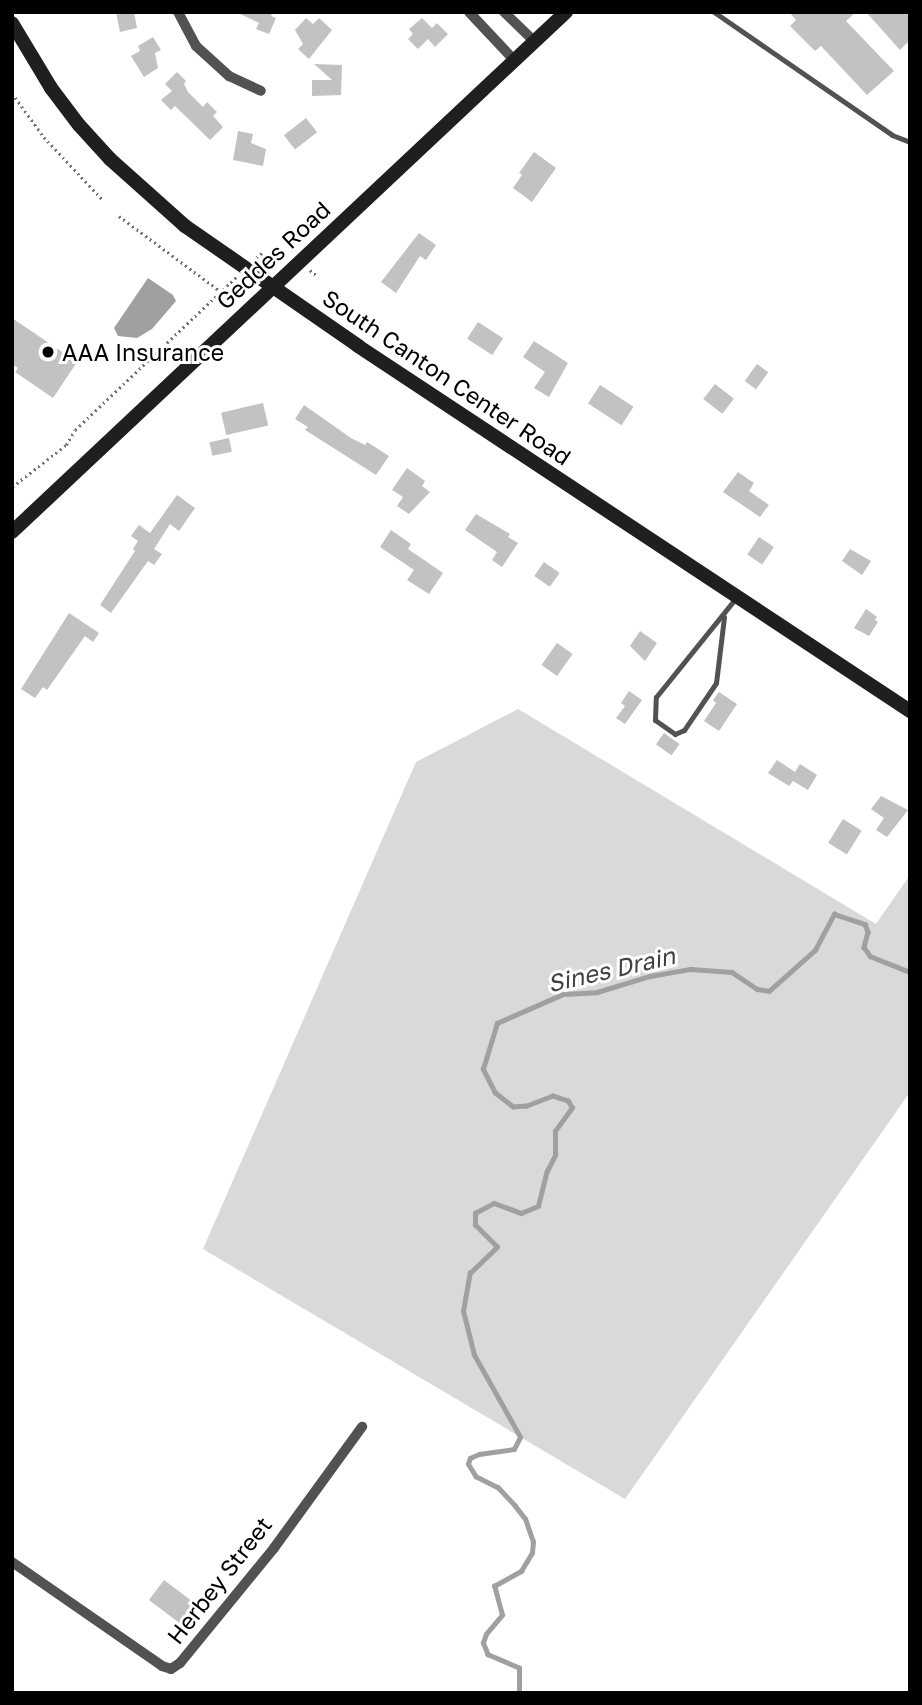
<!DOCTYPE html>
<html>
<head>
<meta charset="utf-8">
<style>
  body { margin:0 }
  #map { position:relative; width:922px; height:1705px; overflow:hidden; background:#fff; font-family:"Golos Text",sans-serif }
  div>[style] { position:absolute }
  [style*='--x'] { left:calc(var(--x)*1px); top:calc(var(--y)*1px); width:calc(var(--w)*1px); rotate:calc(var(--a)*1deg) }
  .green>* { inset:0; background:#d9d9d9 }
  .water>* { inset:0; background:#a0a0a0 }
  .stream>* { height:4.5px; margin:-2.25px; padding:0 2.25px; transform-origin:2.25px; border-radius:2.25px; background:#a0a0a0 }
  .building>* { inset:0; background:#c2c2c2; transform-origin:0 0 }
  .path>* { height:2.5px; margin-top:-1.25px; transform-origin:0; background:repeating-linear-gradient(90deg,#747474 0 2px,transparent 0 5.5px) }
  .service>* { height:5px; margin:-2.5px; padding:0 2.5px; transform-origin:2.5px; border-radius:2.5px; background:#525252 }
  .minor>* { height:10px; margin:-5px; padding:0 5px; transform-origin:5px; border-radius:5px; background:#525252 }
  .secondary>* { height:14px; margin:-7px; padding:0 7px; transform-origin:7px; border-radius:7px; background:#1f1f1f }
  .dots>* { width:19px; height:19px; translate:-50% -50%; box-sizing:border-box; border:4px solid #fff; border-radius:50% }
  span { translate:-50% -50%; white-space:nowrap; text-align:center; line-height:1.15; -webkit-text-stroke:6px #fff; paint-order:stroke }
  .street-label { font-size:23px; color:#000 }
  .poi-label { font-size:23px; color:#000 }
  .left { translate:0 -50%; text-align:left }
  .water-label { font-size:24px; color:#414141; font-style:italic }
  .frame { position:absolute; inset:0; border:14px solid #000; pointer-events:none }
</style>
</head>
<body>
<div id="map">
  <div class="green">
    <i style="clip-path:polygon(518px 709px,876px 924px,910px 875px,910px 1092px,625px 1499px,203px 1249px,416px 762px)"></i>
  </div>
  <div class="water">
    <i style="clip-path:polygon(148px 278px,173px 295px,176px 301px,152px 329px,137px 338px,118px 336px,114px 328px)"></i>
  </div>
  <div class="stream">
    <i style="--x:463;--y:1693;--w:6;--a:0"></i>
    <i style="--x:519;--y:1693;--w:25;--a:-90"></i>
    <i style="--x:519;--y:1668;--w:34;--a:-157"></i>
    <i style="--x:488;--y:1655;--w:13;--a:-113"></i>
    <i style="--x:483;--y:1643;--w:9;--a:-72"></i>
    <i style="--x:486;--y:1634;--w:25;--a:-50"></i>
    <i style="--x:502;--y:1615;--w:30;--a:-105"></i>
    <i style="--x:494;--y:1586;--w:31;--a:-29"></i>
    <i style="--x:521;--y:1571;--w:21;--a:-59"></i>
    <i style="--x:532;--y:1553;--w:11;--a:-85"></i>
    <i style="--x:533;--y:1542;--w:24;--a:-109"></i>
    <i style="--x:525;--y:1519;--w:16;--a:-128"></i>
    <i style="--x:515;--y:1506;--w:25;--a:-133"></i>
    <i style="--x:498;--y:1488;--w:25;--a:-153"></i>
    <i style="--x:476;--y:1477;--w:15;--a:-122"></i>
    <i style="--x:468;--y:1464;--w:6;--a:-72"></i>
    <i style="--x:470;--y:1458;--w:10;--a:-24"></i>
    <i style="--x:479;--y:1454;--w:35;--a:-8"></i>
    <i style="--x:514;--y:1449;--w:13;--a:-63"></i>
    <i style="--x:520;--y:1437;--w:94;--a:-119.3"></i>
    <i style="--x:474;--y:1355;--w:45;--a:-104"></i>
    <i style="--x:463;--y:1311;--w:39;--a:-80"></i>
    <i style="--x:470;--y:1273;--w:37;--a:-44"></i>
    <i style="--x:497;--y:1247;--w:31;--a:-135"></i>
    <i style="--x:475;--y:1225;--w:12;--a:-90"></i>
    <i style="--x:475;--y:1213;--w:21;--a:-28"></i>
    <i style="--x:494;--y:1203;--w:29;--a:20"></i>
    <i style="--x:521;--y:1213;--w:18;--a:-22"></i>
    <i style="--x:538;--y:1206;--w:36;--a:-76"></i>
    <i style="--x:547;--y:1171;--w:18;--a:-63"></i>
    <i style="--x:555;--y:1155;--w:24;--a:-90"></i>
    <i style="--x:555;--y:1131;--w:29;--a:-54"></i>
    <i style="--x:572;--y:1108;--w:8;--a:-120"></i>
    <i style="--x:568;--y:1101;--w:16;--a:-162"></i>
    <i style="--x:553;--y:1096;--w:28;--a:159"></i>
    <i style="--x:527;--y:1106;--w:14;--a:176"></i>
    <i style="--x:513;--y:1107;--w:23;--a:-142"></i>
    <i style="--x:495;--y:1093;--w:27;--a:-117"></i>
    <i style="--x:483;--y:1069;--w:48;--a:-73.1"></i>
    <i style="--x:497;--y:1023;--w:72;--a:-23.7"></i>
    <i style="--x:563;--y:994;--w:34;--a:-3"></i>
    <i style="--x:597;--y:992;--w:55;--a:-16.8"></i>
    <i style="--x:650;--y:976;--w:41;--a:-9.9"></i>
    <i style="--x:690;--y:969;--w:42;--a:4.1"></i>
    <i style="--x:732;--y:972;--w:30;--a:34"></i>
    <i style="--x:757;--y:989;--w:12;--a:9"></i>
    <i style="--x:769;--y:991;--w:62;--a:-41.7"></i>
    <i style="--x:815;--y:950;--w:41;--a:-62.2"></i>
    <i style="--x:834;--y:914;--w:33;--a:18"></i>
    <i style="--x:865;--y:924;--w:9;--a:69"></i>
    <i style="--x:868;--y:932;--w:16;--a:105"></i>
    <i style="--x:864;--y:947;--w:11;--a:56"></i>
    <i style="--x:870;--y:956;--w:43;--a:21.8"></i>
  </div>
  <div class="building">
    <i style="clip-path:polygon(116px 12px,134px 12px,137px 28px,120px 32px)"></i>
    <i style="clip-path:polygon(236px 12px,273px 12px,271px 16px,276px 18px,269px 34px,256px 29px,259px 23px)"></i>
    <i style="clip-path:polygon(789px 12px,856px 12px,846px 21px,894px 71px,867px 95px,821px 46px,815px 51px,790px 26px,796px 20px)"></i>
    <i style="clip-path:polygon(866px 12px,910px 12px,910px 40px,900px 50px)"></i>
    <i style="clip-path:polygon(306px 18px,313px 24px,319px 18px,332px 30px,309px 59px,298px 49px,303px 44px,295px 30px)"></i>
    <i style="clip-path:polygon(422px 18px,432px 28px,437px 23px,448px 34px,435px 47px,428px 39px,418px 49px,408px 39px,413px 34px,409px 29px)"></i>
    <i style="clip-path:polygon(153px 37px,161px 50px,155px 53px,158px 68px,144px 77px,131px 56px,140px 51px,138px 46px)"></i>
    <i style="clip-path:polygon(314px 64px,342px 65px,341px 95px,312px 96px,312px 80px,332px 80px)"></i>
    <i style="clip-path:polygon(177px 72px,186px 81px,184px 84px,188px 92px,203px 107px,207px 102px,217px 112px,213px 116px,223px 127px,210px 140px,175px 106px,171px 110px,161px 100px,172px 91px,165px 84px)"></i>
    <i style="left:306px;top:118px;width:18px;height:28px;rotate:52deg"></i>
    <i style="clip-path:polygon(238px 131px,253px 134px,251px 143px,266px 149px,263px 166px,233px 160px)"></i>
    <i style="clip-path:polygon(534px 152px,556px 168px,532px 202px,513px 188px,522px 175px,519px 173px)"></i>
    <i style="clip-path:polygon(419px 233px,436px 245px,426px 260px,420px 256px,396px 293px,381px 282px)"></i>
    <i style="clip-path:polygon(12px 318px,77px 362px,53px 398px,15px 372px,18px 368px,12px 364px)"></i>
    <i style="left:478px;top:322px;width:30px;height:20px;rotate:33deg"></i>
    <i style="clip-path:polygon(534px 341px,568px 363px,549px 397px,534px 388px,545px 372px,523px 357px)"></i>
    <i style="left:757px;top:364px;width:14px;height:21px;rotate:36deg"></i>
    <i style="left:715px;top:384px;width:24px;height:19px;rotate:38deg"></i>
    <i style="left:600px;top:385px;width:40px;height:22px;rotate:33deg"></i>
    <i style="left:263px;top:403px;width:23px;height:43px;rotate:77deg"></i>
    <i style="clip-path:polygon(304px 405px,351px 438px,365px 445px,367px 442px,389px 456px,376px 475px,305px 430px,308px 427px,295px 419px)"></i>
    <i style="left:229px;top:438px;width:14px;height:20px;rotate:78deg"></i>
    <i style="clip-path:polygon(407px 468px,425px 481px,422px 486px,430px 492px,409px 514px,397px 506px,403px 497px,392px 490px)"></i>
    <i style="clip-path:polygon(738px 472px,754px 483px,749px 491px,769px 505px,760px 517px,723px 492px)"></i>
    <i style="clip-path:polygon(177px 495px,195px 508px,179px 531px,170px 524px,154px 549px,162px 554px,154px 565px,148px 561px,111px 613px,100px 605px,135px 551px,133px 549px,138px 541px,131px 536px,139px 525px,150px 533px)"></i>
    <i style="clip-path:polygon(476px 514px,510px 534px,508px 537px,518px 543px,502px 567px,492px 560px,497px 552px,465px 530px)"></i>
    <i style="clip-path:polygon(391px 530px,411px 544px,408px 549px,443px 573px,429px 594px,407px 580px,414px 570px,380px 547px)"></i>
    <i style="left:759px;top:537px;width:18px;height:21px;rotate:34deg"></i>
    <i style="clip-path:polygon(850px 549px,871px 561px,862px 575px,842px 561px)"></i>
    <i style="left:544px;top:562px;width:19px;height:17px;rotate:35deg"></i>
    <i style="clip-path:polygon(866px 609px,877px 617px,875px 620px,878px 622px,869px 636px,854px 628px)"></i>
    <i style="clip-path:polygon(69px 613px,99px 633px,93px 642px,85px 636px,47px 690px,43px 687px,35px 698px,21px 689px)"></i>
    <i style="clip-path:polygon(640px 631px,657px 643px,645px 661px,630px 646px)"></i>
    <i style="left:557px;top:643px;width:19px;height:27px;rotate:35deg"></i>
    <i style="clip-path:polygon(629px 691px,642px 700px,625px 724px,616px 718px,625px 706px,621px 703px)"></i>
    <i style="clip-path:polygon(719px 692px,737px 704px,719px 731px,704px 721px,716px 703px,713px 700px)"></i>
    <i style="left:664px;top:733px;width:19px;height:14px;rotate:35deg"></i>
    <i style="clip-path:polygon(777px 760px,795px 772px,800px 764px,817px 775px,808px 790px,793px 781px,789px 786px,768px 773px)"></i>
    <i style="clip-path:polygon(881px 796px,908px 810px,887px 837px,876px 830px,884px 818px,871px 809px)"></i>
    <i style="left:843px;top:819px;width:22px;height:28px;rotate:32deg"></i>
    <i style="left:164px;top:1580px;width:41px;height:25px;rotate:37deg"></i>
  </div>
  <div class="path">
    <i style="--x:12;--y:93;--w:54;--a:54"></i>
    <i style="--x:44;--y:137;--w:86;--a:46.9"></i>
    <i style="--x:119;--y:216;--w:126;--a:36.6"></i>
    <i style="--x:256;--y:258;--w:9;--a:-41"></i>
    <i style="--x:310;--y:270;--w:11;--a:38"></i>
    <i style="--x:12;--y:487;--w:68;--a:-37.9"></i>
    <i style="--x:66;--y:445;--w:17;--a:-59"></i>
    <i style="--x:75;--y:430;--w:222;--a:-43.5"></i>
  </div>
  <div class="service">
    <i style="--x:714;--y:12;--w:216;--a:34.6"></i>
    <i style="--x:892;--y:135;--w:19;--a:21"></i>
    <i style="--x:724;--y:617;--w:66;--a:96.9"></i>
    <i style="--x:716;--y:683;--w:57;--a:124.2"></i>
    <i style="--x:684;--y:730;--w:10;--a:156"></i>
    <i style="--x:675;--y:734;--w:24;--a:-145"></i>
    <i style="--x:655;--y:720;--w:23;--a:-88"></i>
    <i style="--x:656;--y:697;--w:127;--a:-51.1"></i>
  </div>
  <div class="minor">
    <i style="--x:178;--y:12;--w:38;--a:62"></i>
    <i style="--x:196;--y:46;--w:45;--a:42.3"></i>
    <i style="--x:229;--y:76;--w:35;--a:25"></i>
    <i style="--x:469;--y:12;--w:67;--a:46.8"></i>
    <i style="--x:504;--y:12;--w:43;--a:44.1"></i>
    <i style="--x:12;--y:1562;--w:183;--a:34.7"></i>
    <i style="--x:162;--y:1666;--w:9;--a:18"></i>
    <i style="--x:171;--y:1669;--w:11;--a:-34"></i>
    <i style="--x:180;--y:1663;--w:149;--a:-50.7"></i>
    <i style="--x:274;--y:1548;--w:150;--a:-54"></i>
  </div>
  <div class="secondary">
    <i style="--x:12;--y:23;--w:76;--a:59"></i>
    <i style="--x:51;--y:88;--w:46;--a:52.9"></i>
    <i style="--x:79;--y:125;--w:46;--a:47.6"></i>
    <i style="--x:110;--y:159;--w:101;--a:41.8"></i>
    <i style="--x:185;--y:226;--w:211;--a:34.7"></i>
    <i style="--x:358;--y:346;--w:662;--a:33.47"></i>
    <i style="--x:12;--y:532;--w:760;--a:-43.19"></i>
  </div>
  <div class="dots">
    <i style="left:48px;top:352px;background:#000"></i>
  </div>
  <div class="street-label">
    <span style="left:273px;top:255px;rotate:-43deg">Geddes Road</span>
    <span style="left:447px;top:377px;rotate:34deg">South Canton Center Road</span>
    <span style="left:219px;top:1580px;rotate:-52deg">Herbey Street</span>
  </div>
  <div class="poi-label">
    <span class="left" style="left:62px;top:352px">AAA Insurance</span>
  </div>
  <div class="water-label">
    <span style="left:611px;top:969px;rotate:-13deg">Sines Drain</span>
  </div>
  <div class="frame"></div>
</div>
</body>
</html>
